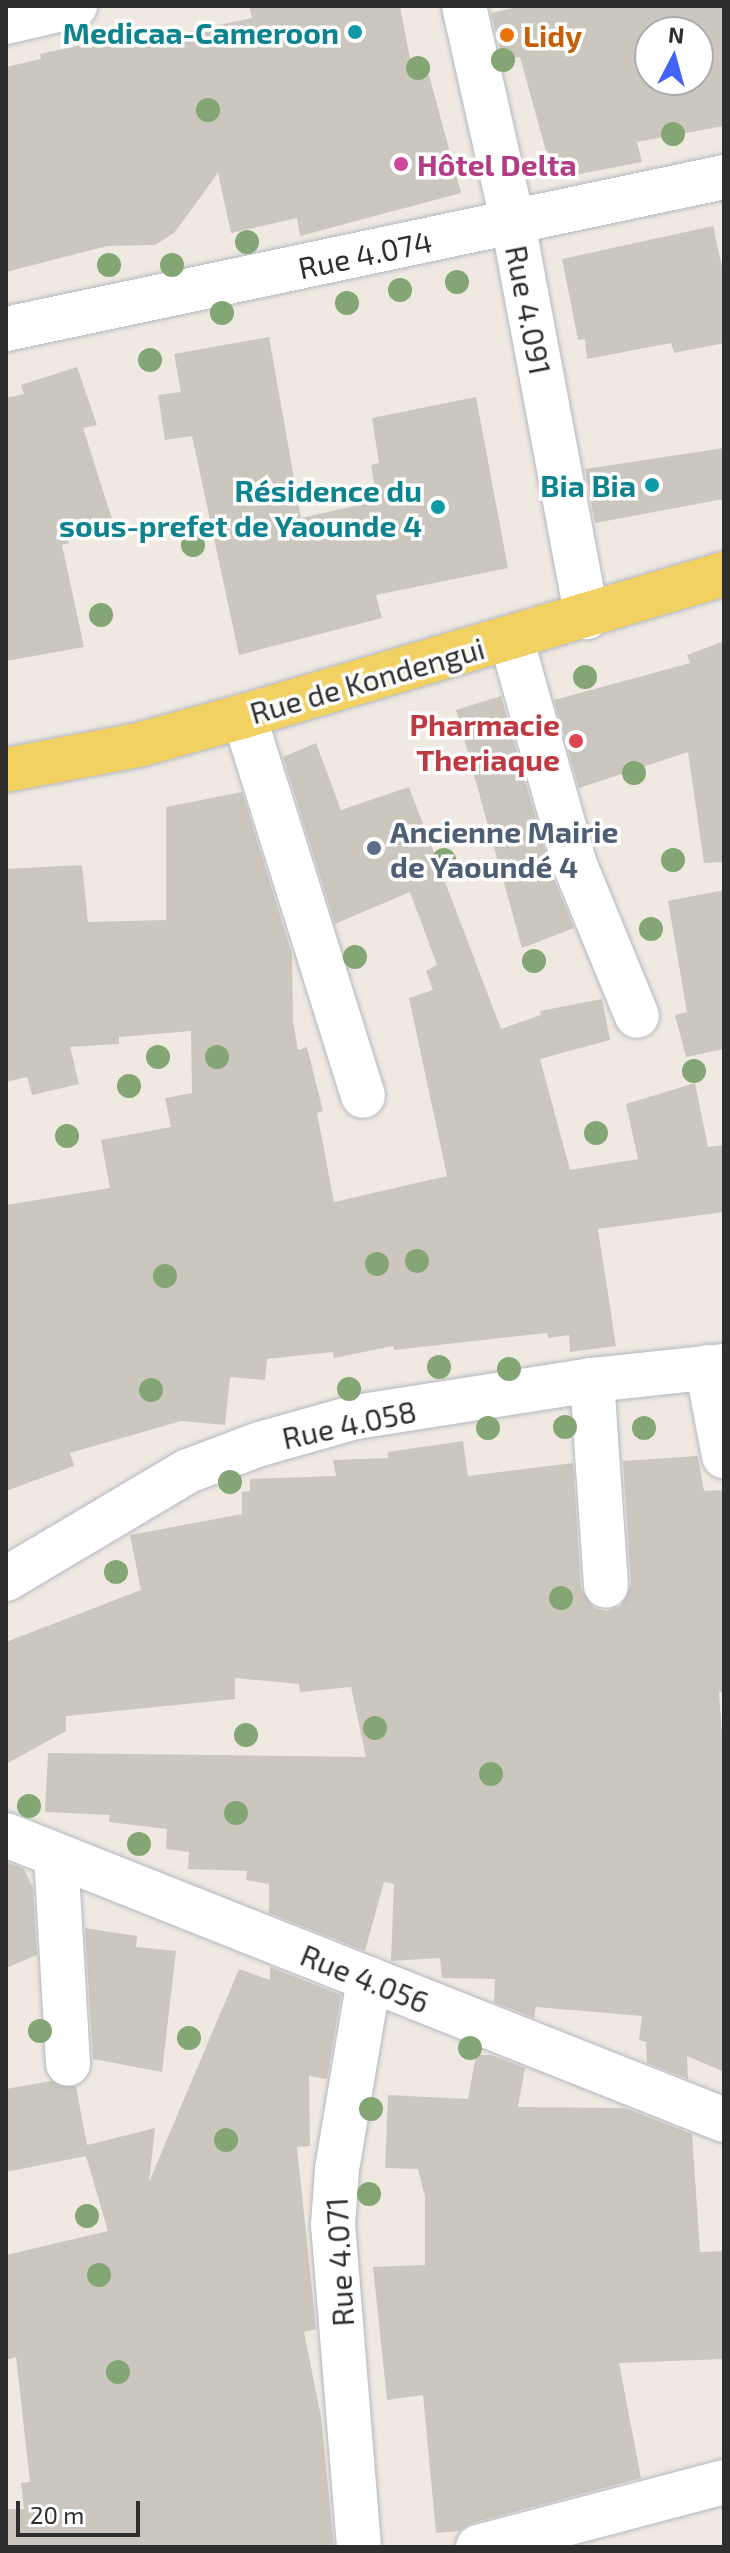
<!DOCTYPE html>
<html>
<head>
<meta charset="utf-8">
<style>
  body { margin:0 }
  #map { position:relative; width:730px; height:2553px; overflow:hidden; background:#efe9e1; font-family:"Exo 2",sans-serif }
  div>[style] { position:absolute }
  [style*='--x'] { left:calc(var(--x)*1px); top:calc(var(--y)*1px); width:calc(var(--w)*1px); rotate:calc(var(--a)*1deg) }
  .building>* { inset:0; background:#cbc7bf }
  .roads { filter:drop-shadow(0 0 2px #b4b7c1) drop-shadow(0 0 2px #b4b7c1) }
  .minor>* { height:44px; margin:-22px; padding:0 22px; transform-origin:22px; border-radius:22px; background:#fff }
  .major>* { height:44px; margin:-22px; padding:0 22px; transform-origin:22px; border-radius:22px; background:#f2d163 }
  .trees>* { width:24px; height:24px; margin:-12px; border-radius:50%; background:#84a574 }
  .dots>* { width:22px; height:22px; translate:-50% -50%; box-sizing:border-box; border:4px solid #fff; border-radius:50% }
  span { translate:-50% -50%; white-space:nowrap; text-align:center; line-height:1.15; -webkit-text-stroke:7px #fff; paint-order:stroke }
  .culture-label { font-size:30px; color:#0d838f; font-weight:700 }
  .right { translate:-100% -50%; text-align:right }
  .food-label { font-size:30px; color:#c56008; font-weight:700 }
  .left { translate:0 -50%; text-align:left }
  .hotel-label { font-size:30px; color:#b23c85; font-weight:700 }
  .street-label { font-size:30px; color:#2e2e2e }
  .health-label { font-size:30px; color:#be3a42; font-weight:700 }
  .service-label { font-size:30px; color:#4e5e75; font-weight:700 }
  .frame { position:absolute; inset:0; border:8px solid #2e2e2e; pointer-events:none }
  .north { position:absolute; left:634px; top:16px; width:80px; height:80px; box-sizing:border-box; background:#fff; border:2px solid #ababab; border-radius:50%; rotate:6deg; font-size:22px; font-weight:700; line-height:32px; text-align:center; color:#2e2e2e }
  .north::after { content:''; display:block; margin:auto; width:28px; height:36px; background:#4264fb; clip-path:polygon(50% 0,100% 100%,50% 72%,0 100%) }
  .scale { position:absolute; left:16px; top:2501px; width:124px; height:36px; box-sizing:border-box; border:4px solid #2e2e2e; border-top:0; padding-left:10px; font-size:24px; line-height:28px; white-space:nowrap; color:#2e2e2e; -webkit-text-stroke:6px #fff; paint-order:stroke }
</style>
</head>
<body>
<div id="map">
  <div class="building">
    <i style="clip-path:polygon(249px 6px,400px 6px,414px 79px,429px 75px,461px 193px,300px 236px,297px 218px,231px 233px,218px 173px,174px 233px,155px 245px,107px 246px,6px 272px,6px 67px,41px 59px,40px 54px,137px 33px,139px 42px,252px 18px)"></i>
    <i style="clip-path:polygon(evenodd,522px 6px,724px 6px,724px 126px,637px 142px,642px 162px,559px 178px,555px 154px,547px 155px,520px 57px,503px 60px,491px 13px,522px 6px,650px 32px,698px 32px,698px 80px,650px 80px,650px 32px)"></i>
    <i style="clip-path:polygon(713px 226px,724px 276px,724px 343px,674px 353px,671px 343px,587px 359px,585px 339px,578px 340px,562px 259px)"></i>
    <i style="clip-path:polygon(269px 337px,301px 518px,377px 501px,371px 465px,379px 463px,372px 418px,476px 397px,508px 568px,376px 595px,382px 618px,239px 655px,192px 436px,165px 440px,158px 395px,181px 392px,174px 354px)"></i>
    <i style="clip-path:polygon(77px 367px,97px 425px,83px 428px,113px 522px,67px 529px,69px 543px,62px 545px,84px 647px,6px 661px,6px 398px,24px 394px,21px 385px)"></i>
    <i style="clip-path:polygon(724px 448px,724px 499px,595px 523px,585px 469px)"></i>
    <i style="clip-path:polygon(724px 641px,724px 862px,704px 863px,688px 752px,579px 788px,554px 700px,690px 663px,687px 655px)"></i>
    <i style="clip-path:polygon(501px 696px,551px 872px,574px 928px,522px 948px,456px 710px)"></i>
    <i style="clip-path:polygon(316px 743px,341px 810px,409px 787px,501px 1029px,541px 1015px,540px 1011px,602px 999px,610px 1040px,540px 1059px,570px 1170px,638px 1159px,626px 1104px,695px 1083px,708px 1147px,724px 1145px,724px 1212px,598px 1229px,616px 1346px,570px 1352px,569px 1335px,548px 1338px,547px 1333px,394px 1350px,393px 1346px,334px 1358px,333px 1352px,267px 1359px,265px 1380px,230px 1377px,225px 1425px,181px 1421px,70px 1453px,74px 1466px,6px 1491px,6px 1205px,110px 1188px,101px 1140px,171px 1127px,165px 1098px,192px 1093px,191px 1031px,119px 1037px,119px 1044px,70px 1047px,79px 1084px,32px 1095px,27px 1077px,6px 1082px,6px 869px,82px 865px,88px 922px,166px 920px,166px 807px,242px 792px,292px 954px,293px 1022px,298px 1050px,307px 1047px,323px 1111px,317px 1113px,334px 1202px,447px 1176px,409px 998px,433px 990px,426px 971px,437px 965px,410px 892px,335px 924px,283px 757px)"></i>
    <i style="clip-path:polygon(724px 890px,724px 1049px,686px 1057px,675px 1015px,687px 1012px,668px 901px)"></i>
    <i style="clip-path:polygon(463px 1441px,468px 1476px,573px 1463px,581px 1588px,594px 1608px,607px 1611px,621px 1606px,631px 1585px,623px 1461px,698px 1456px,704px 1491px,724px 1490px,724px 1692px,719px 1692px,724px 1764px,724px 2072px,687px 2056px,688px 2079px,647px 2063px,646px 2042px,639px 2040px,642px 2016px,536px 2007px,534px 2018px,494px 2002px,495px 1979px,442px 1978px,440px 1958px,391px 1961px,394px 1884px,384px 1882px,365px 1951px,269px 1913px,269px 1884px,246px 1880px,247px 1871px,188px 1869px,189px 1852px,166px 1849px,167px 1829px,109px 1822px,110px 1815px,45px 1812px,48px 1753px,366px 1757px,351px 1687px,300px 1692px,299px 1684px,235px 1678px,235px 1699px,66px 1716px,66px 1731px,6px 1764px,6px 1642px,141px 1590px,130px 1535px,242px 1514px,242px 1492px,250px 1491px,250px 1479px,336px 1476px,333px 1460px,388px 1458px,388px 1452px)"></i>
    <i style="clip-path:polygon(6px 1862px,24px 1869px,33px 1888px,37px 1955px,6px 1968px)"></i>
    <i style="clip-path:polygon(85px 1928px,137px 1936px,136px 1947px,176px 1951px,162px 2072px,93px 2059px)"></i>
    <i style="clip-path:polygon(270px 1967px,341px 1995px,327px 2079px,309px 2076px,310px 2146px,297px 2147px,316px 2329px,304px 2332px,321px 2417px,334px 2547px,6px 2547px,6px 2509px,24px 2509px,21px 2483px,30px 2482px,16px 2357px,6px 2360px,6px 2255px,108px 2231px,86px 2156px,6px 2172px,6px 2089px,50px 2081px,76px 2087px,87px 2145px,155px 2128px,149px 2182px,239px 1969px,270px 1980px)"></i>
    <i style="clip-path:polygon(476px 2055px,491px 2055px,525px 2068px,518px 2107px,625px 2108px,692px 2134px,700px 2252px,724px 2251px,724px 2359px,619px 2363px,641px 2478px,472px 2523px,459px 2531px,436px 2533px,423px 2395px,387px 2400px,373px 2267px,425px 2265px,425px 2197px,418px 2169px,385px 2168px,388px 2095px,468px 2099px)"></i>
  </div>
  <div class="roads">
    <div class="minor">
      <i style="--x:464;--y:6;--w:222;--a:77.3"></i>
      <i style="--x:513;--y:223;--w:401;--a:79.4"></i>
      <i style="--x:6;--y:22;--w:71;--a:-13.1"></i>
      <i style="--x:6;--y:329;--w:734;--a:-11.95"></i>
      <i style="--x:511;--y:638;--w:236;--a:74.3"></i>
      <i style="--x:575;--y:865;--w:163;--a:67.7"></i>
      <i style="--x:244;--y:716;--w:398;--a:72.6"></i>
      <i style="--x:707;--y:1367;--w:91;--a:79.2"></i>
      <i style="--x:592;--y:1380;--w:206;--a:86.1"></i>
      <i style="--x:6;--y:1579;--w:212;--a:-30.7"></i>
      <i style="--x:188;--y:1471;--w:77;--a:-20.6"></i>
      <i style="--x:260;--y:1444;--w:100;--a:-15.7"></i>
      <i style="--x:356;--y:1417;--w:239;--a:-8.9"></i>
      <i style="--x:592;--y:1380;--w:133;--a:-6.1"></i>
      <i style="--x:6;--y:1835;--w:772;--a:21.65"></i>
      <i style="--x:56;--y:1855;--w:209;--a:86.7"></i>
      <i style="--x:359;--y:2547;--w:323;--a:-94.6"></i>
      <i style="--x:333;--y:2225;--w:56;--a:-85.9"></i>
      <i style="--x:337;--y:2169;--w:193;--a:-80.4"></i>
      <i style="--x:478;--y:2547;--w:254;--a:-14.8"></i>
    </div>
    <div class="major">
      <i style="--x:6;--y:770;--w:134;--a:-10.7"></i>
      <i style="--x:138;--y:745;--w:110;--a:-15.3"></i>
      <i style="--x:244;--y:716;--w:501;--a:-16.48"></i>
    </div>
  </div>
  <div class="trees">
    <i style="left:503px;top:60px"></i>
    <i style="left:418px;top:68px"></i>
    <i style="left:208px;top:110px"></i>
    <i style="left:673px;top:134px"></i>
    <i style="left:247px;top:242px"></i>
    <i style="left:109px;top:265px"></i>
    <i style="left:172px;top:265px"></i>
    <i style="left:457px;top:282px"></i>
    <i style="left:400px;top:290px"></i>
    <i style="left:347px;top:303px"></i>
    <i style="left:222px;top:313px"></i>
    <i style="left:150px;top:360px"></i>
    <i style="left:193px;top:545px"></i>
    <i style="left:101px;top:615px"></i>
    <i style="left:585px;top:677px"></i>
    <i style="left:634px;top:773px"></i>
    <i style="left:444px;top:860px"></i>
    <i style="left:673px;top:860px"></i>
    <i style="left:651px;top:929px"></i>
    <i style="left:355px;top:957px"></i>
    <i style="left:534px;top:961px"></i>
    <i style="left:158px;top:1057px"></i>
    <i style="left:217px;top:1057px"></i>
    <i style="left:694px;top:1071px"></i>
    <i style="left:129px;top:1086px"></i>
    <i style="left:596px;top:1133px"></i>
    <i style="left:67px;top:1136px"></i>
    <i style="left:417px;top:1261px"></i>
    <i style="left:377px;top:1264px"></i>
    <i style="left:165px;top:1276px"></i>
    <i style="left:439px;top:1367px"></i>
    <i style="left:509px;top:1369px"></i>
    <i style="left:349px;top:1389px"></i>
    <i style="left:151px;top:1390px"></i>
    <i style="left:565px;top:1427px"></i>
    <i style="left:488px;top:1428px"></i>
    <i style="left:644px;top:1428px"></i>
    <i style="left:230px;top:1482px"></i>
    <i style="left:116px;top:1572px"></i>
    <i style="left:561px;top:1598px"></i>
    <i style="left:375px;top:1728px"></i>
    <i style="left:246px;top:1735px"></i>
    <i style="left:491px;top:1774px"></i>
    <i style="left:29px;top:1806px"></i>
    <i style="left:236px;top:1813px"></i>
    <i style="left:139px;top:1844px"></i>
    <i style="left:40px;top:2031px"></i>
    <i style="left:189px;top:2038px"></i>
    <i style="left:470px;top:2048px"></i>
    <i style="left:371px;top:2109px"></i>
    <i style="left:226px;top:2140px"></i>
    <i style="left:369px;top:2194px"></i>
    <i style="left:87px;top:2216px"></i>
    <i style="left:99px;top:2275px"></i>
    <i style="left:118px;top:2372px"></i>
  </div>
  <div class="dots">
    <i style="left:355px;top:32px;background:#0f9aa8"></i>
    <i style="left:507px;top:35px;background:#e8710a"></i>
    <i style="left:401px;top:164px;background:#d1479c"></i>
    <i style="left:652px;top:485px;background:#0f9aa8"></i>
    <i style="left:438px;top:507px;background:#0f9aa8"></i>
    <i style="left:576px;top:741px;background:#e0444e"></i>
    <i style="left:374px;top:848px;background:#5c6f8a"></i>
  </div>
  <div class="culture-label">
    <span class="right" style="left:339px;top:32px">Medicaa-Cameroon</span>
    <span class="right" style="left:636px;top:485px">Bia Bia</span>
    <span class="right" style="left:422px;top:507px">Résidence du<br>sous-prefet de Yaounde 4</span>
  </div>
  <div class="food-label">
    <span class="left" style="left:523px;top:35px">Lidy</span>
  </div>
  <div class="hotel-label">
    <span class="left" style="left:417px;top:164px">Hôtel Delta</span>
  </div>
  <div class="street-label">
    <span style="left:365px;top:254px;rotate:-12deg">Rue 4.074</span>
    <span style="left:529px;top:310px;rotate:79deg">Rue 4.091</span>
    <span style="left:367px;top:680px;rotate:-16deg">Rue de Kondengui</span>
    <span style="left:349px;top:1424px;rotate:-12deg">Rue 4.058</span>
    <span style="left:365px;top:1978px;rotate:22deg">Rue 4.056</span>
    <span style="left:339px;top:2262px;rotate:-93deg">Rue 4.071</span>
  </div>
  <div class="health-label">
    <span class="right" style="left:560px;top:741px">Pharmacie<br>Theriaque</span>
  </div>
  <div class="service-label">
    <span class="left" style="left:390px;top:848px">Ancienne Mairie<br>de Yaoundé 4</span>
  </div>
  <div class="frame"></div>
  <div class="north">N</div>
  <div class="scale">20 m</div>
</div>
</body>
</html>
